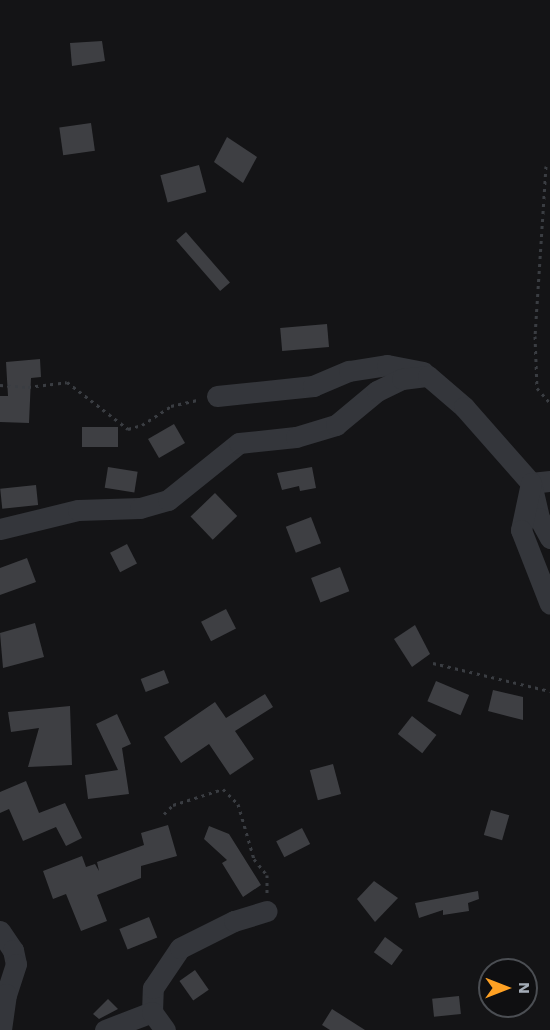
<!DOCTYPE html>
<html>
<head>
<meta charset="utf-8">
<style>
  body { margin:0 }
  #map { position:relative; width:550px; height:1030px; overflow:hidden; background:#141416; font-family:"Work Sans",sans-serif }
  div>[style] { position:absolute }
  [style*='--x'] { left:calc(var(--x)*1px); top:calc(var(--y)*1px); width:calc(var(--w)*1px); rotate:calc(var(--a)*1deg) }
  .building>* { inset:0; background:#3e3f43; transform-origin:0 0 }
  .path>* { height:3px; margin-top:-1.5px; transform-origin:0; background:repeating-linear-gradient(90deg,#3a3d42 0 3px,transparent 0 7.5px) }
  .minor>* { height:21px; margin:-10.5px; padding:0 10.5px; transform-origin:10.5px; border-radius:10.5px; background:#34363b }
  span { translate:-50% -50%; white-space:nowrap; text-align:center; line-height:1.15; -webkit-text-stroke:4.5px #0f0f11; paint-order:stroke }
  .north { position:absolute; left:478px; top:958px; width:60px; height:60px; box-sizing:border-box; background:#0f0f11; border:2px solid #4b4e53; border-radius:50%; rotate:90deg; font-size:16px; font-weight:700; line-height:24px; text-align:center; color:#a4acb7 }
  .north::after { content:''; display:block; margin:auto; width:21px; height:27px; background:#ffa123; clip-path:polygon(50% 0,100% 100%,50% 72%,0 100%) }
</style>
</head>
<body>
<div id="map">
  <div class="building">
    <i style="clip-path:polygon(102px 41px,105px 61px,72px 66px,70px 43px)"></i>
    <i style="left:91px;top:123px;width:28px;height:32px;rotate:82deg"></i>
    <i style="clip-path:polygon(227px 137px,257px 157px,243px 183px,214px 162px)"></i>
    <i style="left:199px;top:165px;width:28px;height:40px;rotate:75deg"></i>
    <i style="left:186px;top:232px;width:67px;height:13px;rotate:49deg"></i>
    <i style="left:327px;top:324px;width:23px;height:47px;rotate:85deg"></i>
    <i style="clip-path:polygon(40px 359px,41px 377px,31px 378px,29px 423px,0 422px,0 396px,8px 396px,6px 362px)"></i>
    <i style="left:174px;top:424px;width:22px;height:30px;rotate:60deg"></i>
    <i style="left:82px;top:427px;width:36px;height:20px"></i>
    <i style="left:108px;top:467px;width:30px;height:21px;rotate:9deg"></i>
    <i style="clip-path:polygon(312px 467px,316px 488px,300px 491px,299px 486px,282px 490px,277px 473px)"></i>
    <i style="left:36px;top:485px;width:20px;height:36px;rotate:84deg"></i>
    <i style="left:215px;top:493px;width:32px;height:34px;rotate:46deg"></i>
    <i style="left:311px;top:517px;width:28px;height:27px;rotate:69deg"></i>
    <i style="left:127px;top:544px;width:22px;height:19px;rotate:63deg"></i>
    <i style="clip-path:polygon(27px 558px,36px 582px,0 595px,0 568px)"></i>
    <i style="left:340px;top:567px;width:26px;height:31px;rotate:69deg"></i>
    <i style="left:226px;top:609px;width:22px;height:28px;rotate:63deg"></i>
    <i style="clip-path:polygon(35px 623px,44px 657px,3px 668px,0 633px)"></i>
    <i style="clip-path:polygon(415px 625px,430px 654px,412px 667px,394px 639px)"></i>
    <i style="left:164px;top:670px;width:14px;height:25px;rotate:69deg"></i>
    <i style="left:436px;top:681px;width:36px;height:22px;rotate:23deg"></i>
    <i style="clip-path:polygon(493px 690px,523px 697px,523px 720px,488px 711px)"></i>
    <i style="clip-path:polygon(265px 694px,273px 707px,235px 731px,254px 759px,230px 775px,209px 744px,181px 763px,164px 737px,215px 702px,226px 718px)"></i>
    <i style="clip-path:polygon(70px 706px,72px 765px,28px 767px,39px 728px,11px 732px,8px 712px)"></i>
    <i style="clip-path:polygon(117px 714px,131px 744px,122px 748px,129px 794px,88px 799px,85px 775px,118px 770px,96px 724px)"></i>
    <i style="left:412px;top:716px;width:31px;height:23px;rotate:38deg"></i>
    <i style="left:333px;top:764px;width:31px;height:24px;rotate:75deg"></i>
    <i style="clip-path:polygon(26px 781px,39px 813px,65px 803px,82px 838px,66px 846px,56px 827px,23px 841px,9px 809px,0 813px,0 792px)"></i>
    <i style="left:491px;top:810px;width:19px;height:26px;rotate:16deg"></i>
    <i style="clip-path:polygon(168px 825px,177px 856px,141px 866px,141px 878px,97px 895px,107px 921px,81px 931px,66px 894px,53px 899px,43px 871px,82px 856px,86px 867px,95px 864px,99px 871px,97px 862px,144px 845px,141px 833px)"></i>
    <i style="clip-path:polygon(209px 826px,229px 834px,261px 885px,243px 897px,222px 863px,227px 860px,204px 839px)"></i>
    <i style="left:302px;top:828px;width:18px;height:29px;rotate:63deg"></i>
    <i style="clip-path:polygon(374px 881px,398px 898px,375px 922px,357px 899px)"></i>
    <i style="clip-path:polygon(478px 891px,479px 899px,468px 903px,469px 911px,443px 915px,443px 910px,419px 918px,415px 903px)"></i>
    <i style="left:149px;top:917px;width:22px;height:32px;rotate:68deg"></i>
    <i style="left:385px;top:937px;width:22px;height:19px;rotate:36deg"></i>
    <i style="left:195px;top:970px;width:24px;height:19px;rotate:55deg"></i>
    <i style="left:459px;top:996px;width:18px;height:27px;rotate:84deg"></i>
    <i style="clip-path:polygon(108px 999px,118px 1009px,99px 1019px,93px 1014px)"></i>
    <i style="clip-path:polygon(332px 1009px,365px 1030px,330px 1030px,322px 1025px)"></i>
  </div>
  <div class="path">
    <i style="--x:546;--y:166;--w:170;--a:93.7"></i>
    <i style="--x:535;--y:336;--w:52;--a:87.8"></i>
    <i style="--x:537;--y:388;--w:20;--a:49"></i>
    <i style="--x:0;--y:385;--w:28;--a:4"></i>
    <i style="--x:28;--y:387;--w:39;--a:-7"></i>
    <i style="--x:67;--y:382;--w:77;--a:37.6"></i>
    <i style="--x:128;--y:429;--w:15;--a:-16"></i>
    <i style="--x:142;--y:425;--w:35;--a:-33"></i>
    <i style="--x:171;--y:406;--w:28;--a:-13"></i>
    <i style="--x:433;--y:663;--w:120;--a:13.5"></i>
    <i style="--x:164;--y:814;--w:13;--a:-45"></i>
    <i style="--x:173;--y:805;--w:52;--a:-17.7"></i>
    <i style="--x:223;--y:789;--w:21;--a:45"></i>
    <i style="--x:238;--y:804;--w:57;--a:73.8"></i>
    <i style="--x:254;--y:859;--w:21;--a:51"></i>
    <i style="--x:267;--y:875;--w:19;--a:90"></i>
  </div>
  <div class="minor">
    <i style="--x:217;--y:396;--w:97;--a:-5.9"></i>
    <i style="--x:313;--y:386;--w:39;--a:-23"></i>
    <i style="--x:349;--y:371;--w:38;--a:-9"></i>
    <i style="--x:387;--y:365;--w:37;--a:11"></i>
    <i style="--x:550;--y:481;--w:19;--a:174"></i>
    <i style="--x:531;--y:483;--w:36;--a:77"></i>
    <i style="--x:539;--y:518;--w:23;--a:61"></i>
    <i style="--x:0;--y:529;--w:80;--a:-13.7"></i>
    <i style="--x:78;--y:510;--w:62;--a:-1.8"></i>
    <i style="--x:140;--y:508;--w:29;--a:-16"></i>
    <i style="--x:168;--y:500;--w:91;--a:-38.8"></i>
    <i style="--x:239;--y:443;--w:57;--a:-6"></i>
    <i style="--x:296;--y:437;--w:42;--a:-16.7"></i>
    <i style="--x:336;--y:425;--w:53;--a:-39.7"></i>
    <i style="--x:377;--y:391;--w:28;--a:-26"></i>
    <i style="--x:402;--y:379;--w:26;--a:-7"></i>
    <i style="--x:428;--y:376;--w:48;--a:40.7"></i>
    <i style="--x:464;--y:407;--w:101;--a:48.6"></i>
    <i style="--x:531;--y:483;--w:48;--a:102"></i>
    <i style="--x:521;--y:530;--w:79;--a:68.6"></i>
    <i style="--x:0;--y:931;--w:23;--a:56"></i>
    <i style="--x:13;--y:950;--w:14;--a:78"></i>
    <i style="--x:16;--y:964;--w:32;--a:108"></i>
    <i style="--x:6;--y:994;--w:36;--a:98"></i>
    <i style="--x:152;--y:1012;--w:24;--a:-88"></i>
    <i style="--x:153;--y:988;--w:48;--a:-56"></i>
    <i style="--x:180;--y:948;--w:60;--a:-26.6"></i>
    <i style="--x:234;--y:921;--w:34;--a:-17"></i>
    <i style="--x:105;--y:1030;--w:50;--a:-21"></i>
    <i style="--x:152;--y:1012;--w:22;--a:54"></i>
  </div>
  <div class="north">N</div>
</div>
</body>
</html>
